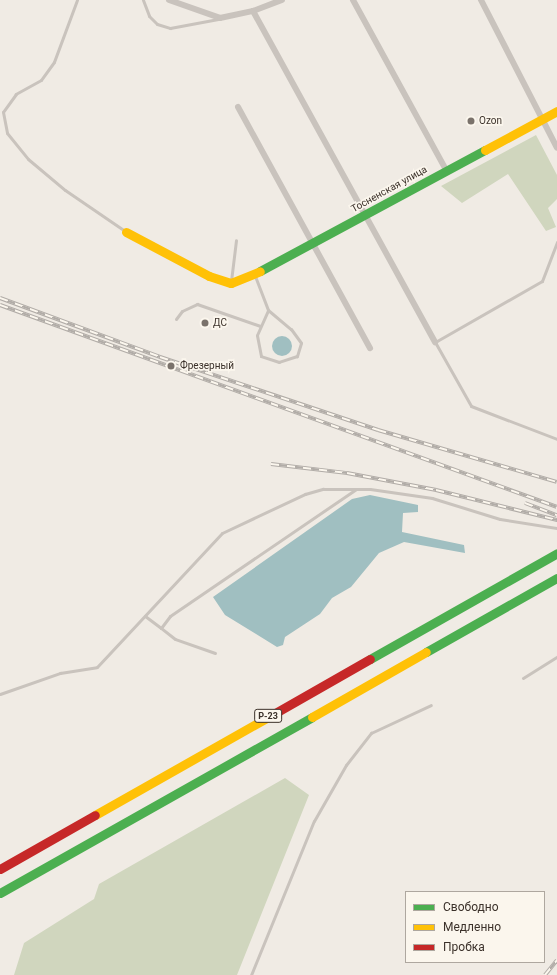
<!DOCTYPE html>
<html>
<head>
<meta charset="utf-8">
<style>
  body { margin:0 }
  #map { position:relative; width:557px; height:975px; overflow:hidden; background:#f0ebe4; font-family:Roboto,sans-serif }
  div>[style] { position:absolute }
  [style*='--x'] { left:calc(var(--x)*1px); top:calc(var(--y)*1px); width:calc(var(--w)*1px); rotate:calc(var(--a)*1deg) }
  .green>* { inset:0; background:#d0d6be }
  .water>* { inset:0; background:#a0bfc1 }
  .round { border-radius:50% }
  .lane>* { height:3px; margin:-1.5px; padding:0 1.5px; transform-origin:1.5px; border-radius:1.5px; background:#c9c3bd }
  .street>* { height:6px; margin:-3px; padding:0 3px; transform-origin:3px; border-radius:3px; background:#c9c3bd }
  .fast>* { height:9px; margin:-4.5px; padding:0 4.5px; transform-origin:4.5px; border-radius:4.5px; background:#4caf50 }
  .slow>* { height:9px; margin:-4.5px; padding:0 4.5px; transform-origin:4.5px; border-radius:4.5px; background:#ffc107 }
  .jam>* { height:9px; margin:-4.5px; padding:0 4.5px; transform-origin:4.5px; border-radius:4.5px; background:#c62828 }
  .rail>* { height:4px; margin-top:-2px; transform-origin:0; background:repeating-linear-gradient(90deg,#fbf6ed 0 8px,#b1aca7 0 16px); box-sizing:border-box; border-block:1px solid #b1aca7 }
  .dots>* { width:11px; height:11px; translate:-50% -50%; box-sizing:border-box; border:2px solid #fbf6ed; border-radius:50% }
  span { translate:-50% -50%; white-space:nowrap; text-align:center; line-height:1.15; -webkit-text-stroke:3.5px #fbf6ed; paint-order:stroke }
  .shield-label span { padding:1px 3px; background:#fbf6ed; border:1px solid; border-radius:3px; -webkit-text-stroke-width:0 }
  .shield-label { font-size:9px; color:#3b312a; font-weight:700 }
  .poi-label { font-size:10px; color:#3b312a }
  .left { translate:0 -50%; text-align:left }
  .street-label { font-size:10px; color:#3b312a }
  .legend { position:absolute; left:405px; top:891px; width:140px; height:72px; box-sizing:border-box; background:#fbf6ed; border:1px solid #aea79f; margin:0; padding:5px 7px; list-style:none; font-size:12px; color:#3b312a }
  .legend li { display:flex; align-items:center; gap:8px; height:20px }
  .legend b { width:20px; border:1px solid #aea79f }
</style>
</head>
<body>
<div id="map">
  <div class="green">
    <i style="clip-path:polygon(536px 135px,557px 175px,557px 199px,548px 208px,556px 227px,546px 231px,508px 174px,462px 203px,441px 186px)"></i>
    <i style="clip-path:polygon(285px 778px,309px 795px,237px 975px,14px 975px,24px 943px,94px 899px,99px 884px)"></i>
  </div>
  <div class="water">
    <i class="round" style="left:272px;top:336px;width:20px;height:20px"></i>
    <i style="clip-path:polygon(370px 495px,418px 505px,418px 512px,403px 513px,402px 532px,464px 545px,465px 553px,404px 542px,379px 553px,351px 587px,332px 598px,320px 614px,285px 637px,283px 645px,277px 647px,225px 615px,213px 597px,352px 499px)"></i>
  </div>
  <div class="lane">
    <i style="--x:77;--y:0;--w:66;--a:110.4"></i>
    <i style="--x:54;--y:62;--w:22;--a:126"></i>
    <i style="--x:41;--y:80;--w:29;--a:151"></i>
    <i style="--x:16;--y:94;--w:22;--a:126"></i>
    <i style="--x:3;--y:112;--w:21;--a:79"></i>
    <i style="--x:7;--y:133;--w:33;--a:51"></i>
    <i style="--x:28;--y:159;--w:48;--a:40"></i>
    <i style="--x:65;--y:190;--w:73;--a:34.3"></i>
    <i style="--x:143;--y:0;--w:17;--a:69"></i>
    <i style="--x:149;--y:16;--w:11;--a:45"></i>
    <i style="--x:157;--y:24;--w:14;--a:17"></i>
    <i style="--x:170;--y:28;--w:49;--a:-10.6"></i>
    <i style="--x:557;--y:242;--w:42;--a:111"></i>
    <i style="--x:542;--y:281;--w:123;--a:150.3"></i>
    <i style="--x:435;--y:342;--w:73;--a:60.6"></i>
    <i style="--x:471;--y:406;--w:92;--a:21"></i>
    <i style="--x:255;--y:276;--w:36;--a:69"></i>
    <i style="--x:268;--y:310;--w:30;--a:40"></i>
    <i style="--x:291;--y:329;--w:17;--a:54"></i>
    <i style="--x:301;--y:343;--w:14;--a:107"></i>
    <i style="--x:297;--y:356;--w:19;--a:162"></i>
    <i style="--x:279;--y:362;--w:19;--a:-162"></i>
    <i style="--x:261;--y:356;--w:21;--a:-101"></i>
    <i style="--x:257;--y:335;--w:27;--a:-66"></i>
    <i style="--x:231;--y:281;--w:41;--a:-83"></i>
    <i style="--x:176;--y:319;--w:10;--a:-53"></i>
    <i style="--x:182;--y:311;--w:17;--a:-25"></i>
    <i style="--x:197;--y:304;--w:67;--a:19.2"></i>
    <i style="--x:145;--y:616;--w:20;--a:37"></i>
    <i style="--x:215;--y:653;--w:42;--a:-160.7"></i>
    <i style="--x:175;--y:639;--w:18;--a:-142"></i>
    <i style="--x:161;--y:628;--w:15;--a:-53"></i>
    <i style="--x:170;--y:616;--w:225;--a:-34.3"></i>
    <i style="--x:523;--y:678;--w:40;--a:-32"></i>
    <i style="--x:0;--y:694;--w:64;--a:-19.3"></i>
    <i style="--x:60;--y:673;--w:37;--a:-9"></i>
    <i style="--x:97;--y:667;--w:183;--a:-47"></i>
    <i style="--x:222;--y:533;--w:92;--a:-25.2"></i>
    <i style="--x:305;--y:494;--w:19;--a:-16"></i>
    <i style="--x:323;--y:489;--w:47;--a:0"></i>
    <i style="--x:370;--y:489;--w:63;--a:8.3"></i>
    <i style="--x:432;--y:498;--w:71;--a:17.2"></i>
    <i style="--x:500;--y:519;--w:58;--a:9"></i>
    <i style="--x:251;--y:975;--w:166;--a:-67.8"></i>
    <i style="--x:314;--y:821;--w:64;--a:-60.3"></i>
    <i style="--x:346;--y:765;--w:41;--a:-52"></i>
    <i style="--x:371;--y:733;--w:66;--a:-25"></i>
  </div>
  <div class="street">
    <i style="--x:169;--y:0;--w:54;--a:19.4"></i>
    <i style="--x:220;--y:18;--w:34;--a:-12"></i>
    <i style="--x:253;--y:11;--w:31;--a:-21"></i>
    <i style="--x:353;--y:0;--w:194;--a:61.3"></i>
    <i style="--x:481;--y:0;--w:166;--a:62.8"></i>
    <i style="--x:253;--y:11;--w:378;--a:61.2"></i>
    <i style="--x:238;--y:107;--w:275;--a:61.3"></i>
  </div>
  <div class="fast">
    <i style="--x:260;--y:271;--w:255;--a:-28.3"></i>
    <i style="--x:426;--y:652;--w:150;--a:-29.5"></i>
    <i style="--x:370;--y:659;--w:215;--a:-29.5"></i>
    <i style="--x:0;--y:893;--w:358;--a:-29.4"></i>
  </div>
  <div class="slow">
    <i style="--x:485;--y:150;--w:82;--a:-28.4"></i>
    <i style="--x:126;--y:232;--w:94;--a:27.9"></i>
    <i style="--x:209;--y:276;--w:23;--a:18"></i>
    <i style="--x:231;--y:283;--w:31;--a:-22"></i>
    <i style="--x:312;--y:717;--w:131;--a:-29.7"></i>
    <i style="--x:95;--y:815;--w:201;--a:-29.5"></i>
  </div>
  <div class="jam">
    <i style="--x:270;--y:716;--w:115;--a:-29.7"></i>
    <i style="--x:0;--y:869;--w:109;--a:-29.6"></i>
  </div>
  <div class="rail">
    <i style="--x:0;--y:298;--w:171;--a:20.2"></i>
    <i style="--x:160;--y:357;--w:230;--a:18.5"></i>
    <i style="--x:378;--y:430;--w:186;--a:16.2"></i>
    <i style="--x:0;--y:305;--w:592;--a:19.93"></i>
    <i style="--x:271;--y:464;--w:77;--a:6.8"></i>
    <i style="--x:347;--y:473;--w:91;--a:10.8"></i>
    <i style="--x:436;--y:490;--w:125;--a:13.9"></i>
    <i style="--x:525;--y:503;--w:34;--a:21"></i>
    <i style="--x:545;--y:975;--w:19;--a:-51"></i>
  </div>
  <div class="dots">
    <i style="left:471px;top:121px;background:#7a726b"></i>
    <i style="left:205px;top:323px;background:#7a726b"></i>
    <i style="left:171px;top:366px;background:#7a726b"></i>
  </div>
  <div class="shield-label">
    <span style="left:268px;top:716px">Р-23</span>
  </div>
  <div class="poi-label">
    <span class="left" style="left:479px;top:121px">Ozon</span>
    <span class="left" style="left:213px;top:323px">ДС</span>
    <span class="left" style="left:180px;top:366px">Фрезерный</span>
  </div>
  <div class="street-label">
    <span style="left:389px;top:189px;rotate:-29deg">Тосненская улица</span>
  </div>
  <ul class="legend">
  <li><b style="height:5px;background:#4caf50"></b>Свободно</li>
  <li><b style="height:5px;background:#ffc107"></b>Медленно</li>
  <li><b style="height:5px;background:#c62828"></b>Пробка</li>
  </ul>
</div>
</body>
</html>
